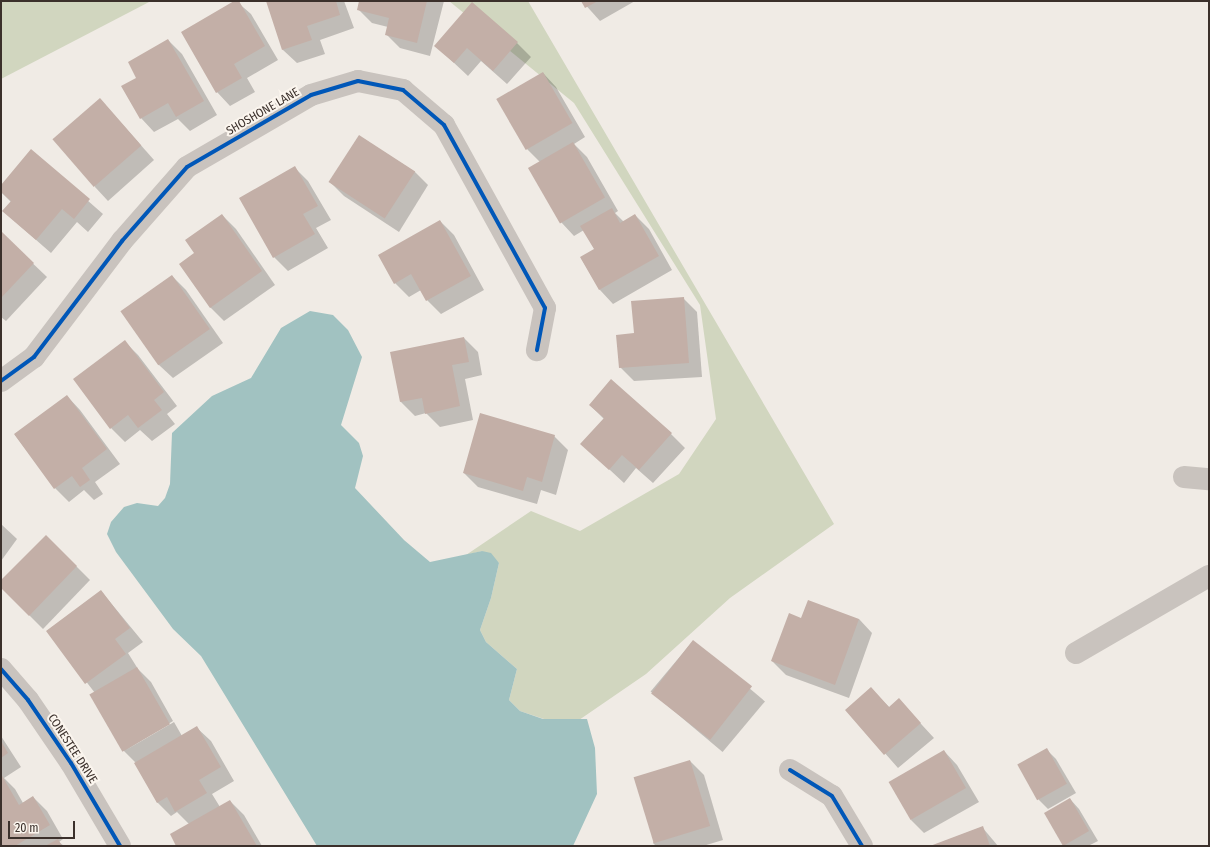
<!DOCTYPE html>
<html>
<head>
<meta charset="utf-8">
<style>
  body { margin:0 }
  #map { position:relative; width:1210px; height:847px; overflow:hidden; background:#f0ebe5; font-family:"Fira Sans Condensed",sans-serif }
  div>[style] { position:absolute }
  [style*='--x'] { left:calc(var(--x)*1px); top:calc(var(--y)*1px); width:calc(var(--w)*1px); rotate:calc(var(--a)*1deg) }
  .green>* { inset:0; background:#d1d6bf }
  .water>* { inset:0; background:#a1c2c1 }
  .shadow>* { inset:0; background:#0003; transform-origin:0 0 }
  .building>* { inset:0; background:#c3afa7; transform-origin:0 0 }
  .minor>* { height:22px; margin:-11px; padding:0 11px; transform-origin:11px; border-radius:11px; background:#c9c3be }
  .cycleway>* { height:4px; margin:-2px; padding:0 2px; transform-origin:2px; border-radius:2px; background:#0057b8 }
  span { translate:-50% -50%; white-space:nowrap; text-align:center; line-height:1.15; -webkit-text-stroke:4px #fbf5ee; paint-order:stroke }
  .street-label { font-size:12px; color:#3b302b }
  .frame { position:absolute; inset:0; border:2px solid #3b302b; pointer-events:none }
  .scale { position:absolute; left:8px; top:821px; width:67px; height:18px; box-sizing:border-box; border:2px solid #3b302b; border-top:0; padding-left:5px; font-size:12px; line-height:14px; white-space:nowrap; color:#3b302b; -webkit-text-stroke:3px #fbf5ee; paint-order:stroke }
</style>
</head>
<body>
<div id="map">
  <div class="green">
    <i style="clip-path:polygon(1px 1px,151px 1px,1px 79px)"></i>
    <i style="clip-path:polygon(449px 1px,528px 1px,834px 524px,730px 598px,646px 674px,579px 720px,544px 719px,520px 711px,509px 700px,517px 669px,486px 642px,480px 630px,491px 598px,499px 563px,482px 551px,466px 555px,531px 511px,580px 531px,679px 474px,716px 419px,700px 305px,574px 103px)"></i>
  </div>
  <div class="water">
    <i style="clip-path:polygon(310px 311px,333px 315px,348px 330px,362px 357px,341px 425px,359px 443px,363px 456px,355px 488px,404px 540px,430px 562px,482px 551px,491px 553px,499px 563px,491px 598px,480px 630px,486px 642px,517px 669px,509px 700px,520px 711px,543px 719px,587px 719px,595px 748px,597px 794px,573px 846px,317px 846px,201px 656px,173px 629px,116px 552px,107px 534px,111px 522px,124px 507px,137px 503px,158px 506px,165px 498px,170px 484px,172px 433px,212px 396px,251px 378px,281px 328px)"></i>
  </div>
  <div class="shadow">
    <i style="clip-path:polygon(236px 1px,251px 14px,278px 60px,247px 78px,255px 92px,230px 106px,217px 92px)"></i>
    <i style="clip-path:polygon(267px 1px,344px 1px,354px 28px,320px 40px,325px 54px,297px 63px,283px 50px)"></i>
    <i style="clip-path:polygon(360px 1px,444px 1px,430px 56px,400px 48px,386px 34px,388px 27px,372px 23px,358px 9px)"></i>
    <i style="clip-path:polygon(582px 1px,635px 1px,600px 21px)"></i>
    <i style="clip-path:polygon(168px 40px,182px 54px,217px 115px,190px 131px,178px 119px,154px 132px,141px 118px,138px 78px)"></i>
    <i style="clip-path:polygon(517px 43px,531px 57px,507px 84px,481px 61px,468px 76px,436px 46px)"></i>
    <i style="clip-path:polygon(543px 73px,556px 87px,585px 137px,574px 144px,587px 157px,618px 211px,615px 213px,624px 222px,635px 215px,649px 229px,672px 270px,613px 304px,600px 290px,581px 258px,595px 250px,584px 230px,574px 236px,561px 222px,540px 162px,527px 149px)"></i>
    <i style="clip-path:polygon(100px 99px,154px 160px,108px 201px,95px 187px)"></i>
    <i style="clip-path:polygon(359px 136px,415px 172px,428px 185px,399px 232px,344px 196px,330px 182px)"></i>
    <i style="clip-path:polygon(31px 151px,103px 214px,88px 232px,77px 222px,51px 253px,3px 211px,11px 202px,1px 192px,1px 187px)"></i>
    <i style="clip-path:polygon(294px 167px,308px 181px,331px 220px,316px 228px,328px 248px,288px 271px,274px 257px)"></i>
    <i style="clip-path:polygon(222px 215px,236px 229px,275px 285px,224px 321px,210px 307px,196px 253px)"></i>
    <i style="clip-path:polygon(440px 221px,454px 235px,484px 290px,441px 314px,427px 300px,421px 290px,409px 297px,395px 283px)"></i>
    <i style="clip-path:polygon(1px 233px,47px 277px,6px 321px,1px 317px)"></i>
    <i style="clip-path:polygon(172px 276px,186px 290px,223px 343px,173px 378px,159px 365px,122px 311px)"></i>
    <i style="clip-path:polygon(683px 298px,697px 312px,702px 377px,634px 381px,620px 367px,635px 334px)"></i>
    <i style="clip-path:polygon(464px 338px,478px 352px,482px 375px,465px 379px,473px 420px,440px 427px,426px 413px,415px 416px,401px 402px,391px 353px)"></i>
    <i style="clip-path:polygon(125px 342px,138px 355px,177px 406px,167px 414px,175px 424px,152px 441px,140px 430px,125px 442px,111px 428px)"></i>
    <i style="clip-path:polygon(67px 396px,80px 410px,120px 464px,95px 482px,103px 494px,94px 500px,84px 490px,69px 502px,55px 488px,15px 435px)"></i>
    <i style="clip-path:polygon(590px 405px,671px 434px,685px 448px,653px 483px,636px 468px,624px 483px,582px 444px,604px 419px)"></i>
    <i style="clip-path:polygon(554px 436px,568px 450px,556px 495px,541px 490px,537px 504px,478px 487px,464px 473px)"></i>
    <i style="clip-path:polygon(1px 524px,17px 539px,1px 561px)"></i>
    <i style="clip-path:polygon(46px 536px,90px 580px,43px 629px,1px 587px,1px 582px)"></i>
    <i style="clip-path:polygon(101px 591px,143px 642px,128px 653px,138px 669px,151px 682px,173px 721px,126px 750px,174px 722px,182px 736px,197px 728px,211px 741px,234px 781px,212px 794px,220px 807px,230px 801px,244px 815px,262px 846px,177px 846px,189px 824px,177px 812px,171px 816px,157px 802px,136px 763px,123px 750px,95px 693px,47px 631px)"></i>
    <i style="clip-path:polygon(802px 619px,859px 619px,872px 633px,849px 698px,786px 675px,772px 661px)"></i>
    <i style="left:693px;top:641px;width:94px;height:66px;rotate:40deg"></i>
    <i style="clip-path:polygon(871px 689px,890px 708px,899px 700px,934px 738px,898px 768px,847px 710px)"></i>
    <i style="clip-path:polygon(1px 736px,21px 767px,4px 778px,15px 789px,23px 803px,33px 797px,47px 811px,63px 839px,59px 842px,64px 846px,1px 846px)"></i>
    <i style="clip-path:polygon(1047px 750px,1056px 759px,1076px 793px,1048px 809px,1039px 800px,1019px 766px)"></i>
    <i style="clip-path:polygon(944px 751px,957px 765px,979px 802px,924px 833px,911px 820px)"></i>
    <i style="clip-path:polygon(690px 761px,704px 775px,723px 840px,703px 846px,656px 846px,653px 843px)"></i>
    <i style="clip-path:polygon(1070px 799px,1079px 809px,1098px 841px,1088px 846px,1065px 846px,1046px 813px)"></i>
    <i style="clip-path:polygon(982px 827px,998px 846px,932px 846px)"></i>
  </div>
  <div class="building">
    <i style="clip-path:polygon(234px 1px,239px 1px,265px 46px,234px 64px,242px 78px,216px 93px,181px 32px)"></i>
    <i style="clip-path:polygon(266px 1px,336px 1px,340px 15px,307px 26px,312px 40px,282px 50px)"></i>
    <i style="clip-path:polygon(359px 1px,427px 1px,417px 43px,385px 35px,389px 18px,357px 10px)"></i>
    <i style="clip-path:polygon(581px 1px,598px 1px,585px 8px)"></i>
    <i style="clip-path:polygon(472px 2px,518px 42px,493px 71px,467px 48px,454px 63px,434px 46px)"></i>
    <i style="clip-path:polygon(168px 39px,204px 101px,176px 117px,168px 103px,140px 119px,121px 86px,136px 78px,128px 62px)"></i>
    <i style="left:543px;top:72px;width:59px;height:54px;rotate:60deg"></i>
    <i style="left:100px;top:98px;width:63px;height:63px;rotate:49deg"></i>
    <i style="left:359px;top:135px;width:67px;height:56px;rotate:33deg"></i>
    <i style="left:573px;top:142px;width:64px;height:52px;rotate:60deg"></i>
    <i style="clip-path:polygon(31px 149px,90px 199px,74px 219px,62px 209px,36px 240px,2px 211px,11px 201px,1px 192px,1px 185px)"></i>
    <i style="clip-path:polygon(295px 166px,318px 206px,303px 214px,315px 234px,273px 258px,239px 198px)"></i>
    <i style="clip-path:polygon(612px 208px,620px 223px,635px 214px,659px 256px,599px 290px,580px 257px,594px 249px,580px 226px)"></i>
    <i style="clip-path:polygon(222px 214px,262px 271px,210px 308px,179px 264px,194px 253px,185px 240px)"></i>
    <i style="clip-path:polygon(440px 220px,471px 276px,426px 301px,411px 274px,394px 284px,378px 255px)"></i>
    <i style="clip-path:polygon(1px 231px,34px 263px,1px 298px)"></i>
    <i style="left:172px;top:275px;width:66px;height:63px;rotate:55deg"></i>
    <i style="clip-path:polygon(684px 297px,689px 363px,619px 368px,616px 335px,634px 333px,631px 301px)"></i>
    <i style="clip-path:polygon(464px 337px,469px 362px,452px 365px,460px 406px,425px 414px,422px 398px,400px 402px,390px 352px)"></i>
    <i style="clip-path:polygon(125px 340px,164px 392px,154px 400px,162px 410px,138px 428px,128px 415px,110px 429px,73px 379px)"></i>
    <i style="clip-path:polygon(611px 379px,672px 433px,639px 470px,622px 455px,609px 470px,580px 444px,604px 418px,589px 405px)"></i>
    <i style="clip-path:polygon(67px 395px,107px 449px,82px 468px,90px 480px,80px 487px,72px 476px,54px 489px,14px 434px)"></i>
    <i style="clip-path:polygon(480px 413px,555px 435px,542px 482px,527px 477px,523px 491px,463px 473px)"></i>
    <i style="clip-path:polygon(46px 535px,77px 566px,29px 616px,1px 588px,1px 580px)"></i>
    <i style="clip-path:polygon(101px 590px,130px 628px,115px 639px,126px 654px,85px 684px,46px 631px)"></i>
    <i style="clip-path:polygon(808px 600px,859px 619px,835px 685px,771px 661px,789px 613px,801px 618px)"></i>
    <i style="left:693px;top:640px;width:75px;height:68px;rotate:38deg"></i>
    <i style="left:137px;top:667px;width:66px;height:55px;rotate:60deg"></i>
    <i style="clip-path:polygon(871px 687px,889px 707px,899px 698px,921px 723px,884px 755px,845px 710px)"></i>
    <i style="clip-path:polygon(197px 726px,221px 767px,199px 780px,207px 793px,175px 812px,167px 797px,157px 803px,134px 763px)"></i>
    <i style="clip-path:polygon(1px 741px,8px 753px,1px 758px)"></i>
    <i style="left:1047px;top:748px;width:41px;height:34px;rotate:61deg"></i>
    <i style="left:944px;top:750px;width:44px;height:64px;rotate:60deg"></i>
    <i style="left:690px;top:760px;width:69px;height:59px;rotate:73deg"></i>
    <i style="clip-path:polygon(1px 774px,19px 805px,33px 796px,50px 825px,15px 846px,1px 846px)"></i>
    <i style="left:1070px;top:798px;width:38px;height:30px;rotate:60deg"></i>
    <i style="clip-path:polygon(230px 800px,257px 846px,176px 846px,170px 834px)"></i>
    <i style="clip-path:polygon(983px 826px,990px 846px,930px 846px)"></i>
    <i style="clip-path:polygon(58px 839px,62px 846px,45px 846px)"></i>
  </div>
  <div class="minor">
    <i style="--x:1;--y:381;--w:41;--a:-36"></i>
    <i style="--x:34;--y:357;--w:146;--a:-52.8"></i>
    <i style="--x:122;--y:241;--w:98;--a:-48.7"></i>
    <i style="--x:187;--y:167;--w:143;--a:-30.1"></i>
    <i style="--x:311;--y:95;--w:49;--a:-16.6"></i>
    <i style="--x:358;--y:81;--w:46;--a:11.3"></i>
    <i style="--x:403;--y:90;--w:54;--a:40.5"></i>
    <i style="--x:444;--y:125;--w:209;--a:61.1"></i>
    <i style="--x:545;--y:308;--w:43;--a:100.8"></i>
    <i style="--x:1184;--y:477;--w:25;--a:5"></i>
    <i style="--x:1076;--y:653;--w:154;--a:-30.1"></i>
    <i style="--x:1;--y:669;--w:41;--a:48.9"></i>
    <i style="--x:28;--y:700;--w:76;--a:55.7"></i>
    <i style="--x:71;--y:763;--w:96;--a:59.4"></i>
    <i style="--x:790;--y:770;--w:49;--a:31.8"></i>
    <i style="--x:832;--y:796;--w:58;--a:59"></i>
  </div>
  <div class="cycleway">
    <i style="--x:1;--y:381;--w:41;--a:-36"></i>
    <i style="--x:34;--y:357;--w:146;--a:-52.8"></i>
    <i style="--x:122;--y:241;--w:98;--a:-48.7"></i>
    <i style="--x:187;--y:167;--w:143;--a:-30.1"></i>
    <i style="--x:311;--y:95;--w:49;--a:-16.6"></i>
    <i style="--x:358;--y:81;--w:46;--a:11.3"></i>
    <i style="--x:403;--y:90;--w:54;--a:40.5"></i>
    <i style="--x:444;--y:125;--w:209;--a:61.1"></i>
    <i style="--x:545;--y:308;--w:43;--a:100.8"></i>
    <i style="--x:1;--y:669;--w:41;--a:48.9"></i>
    <i style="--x:28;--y:700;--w:76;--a:55.7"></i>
    <i style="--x:71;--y:763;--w:96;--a:59.4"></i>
    <i style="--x:790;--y:770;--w:49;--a:31.8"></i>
    <i style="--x:832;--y:796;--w:58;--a:59"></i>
  </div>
  <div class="street-label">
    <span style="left:263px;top:112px;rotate:-30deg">SHOSHONE LANE</span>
    <span style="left:72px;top:749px;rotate:57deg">CONESTEE DRIVE</span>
  </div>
  <div class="frame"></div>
  <div class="scale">20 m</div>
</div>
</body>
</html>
